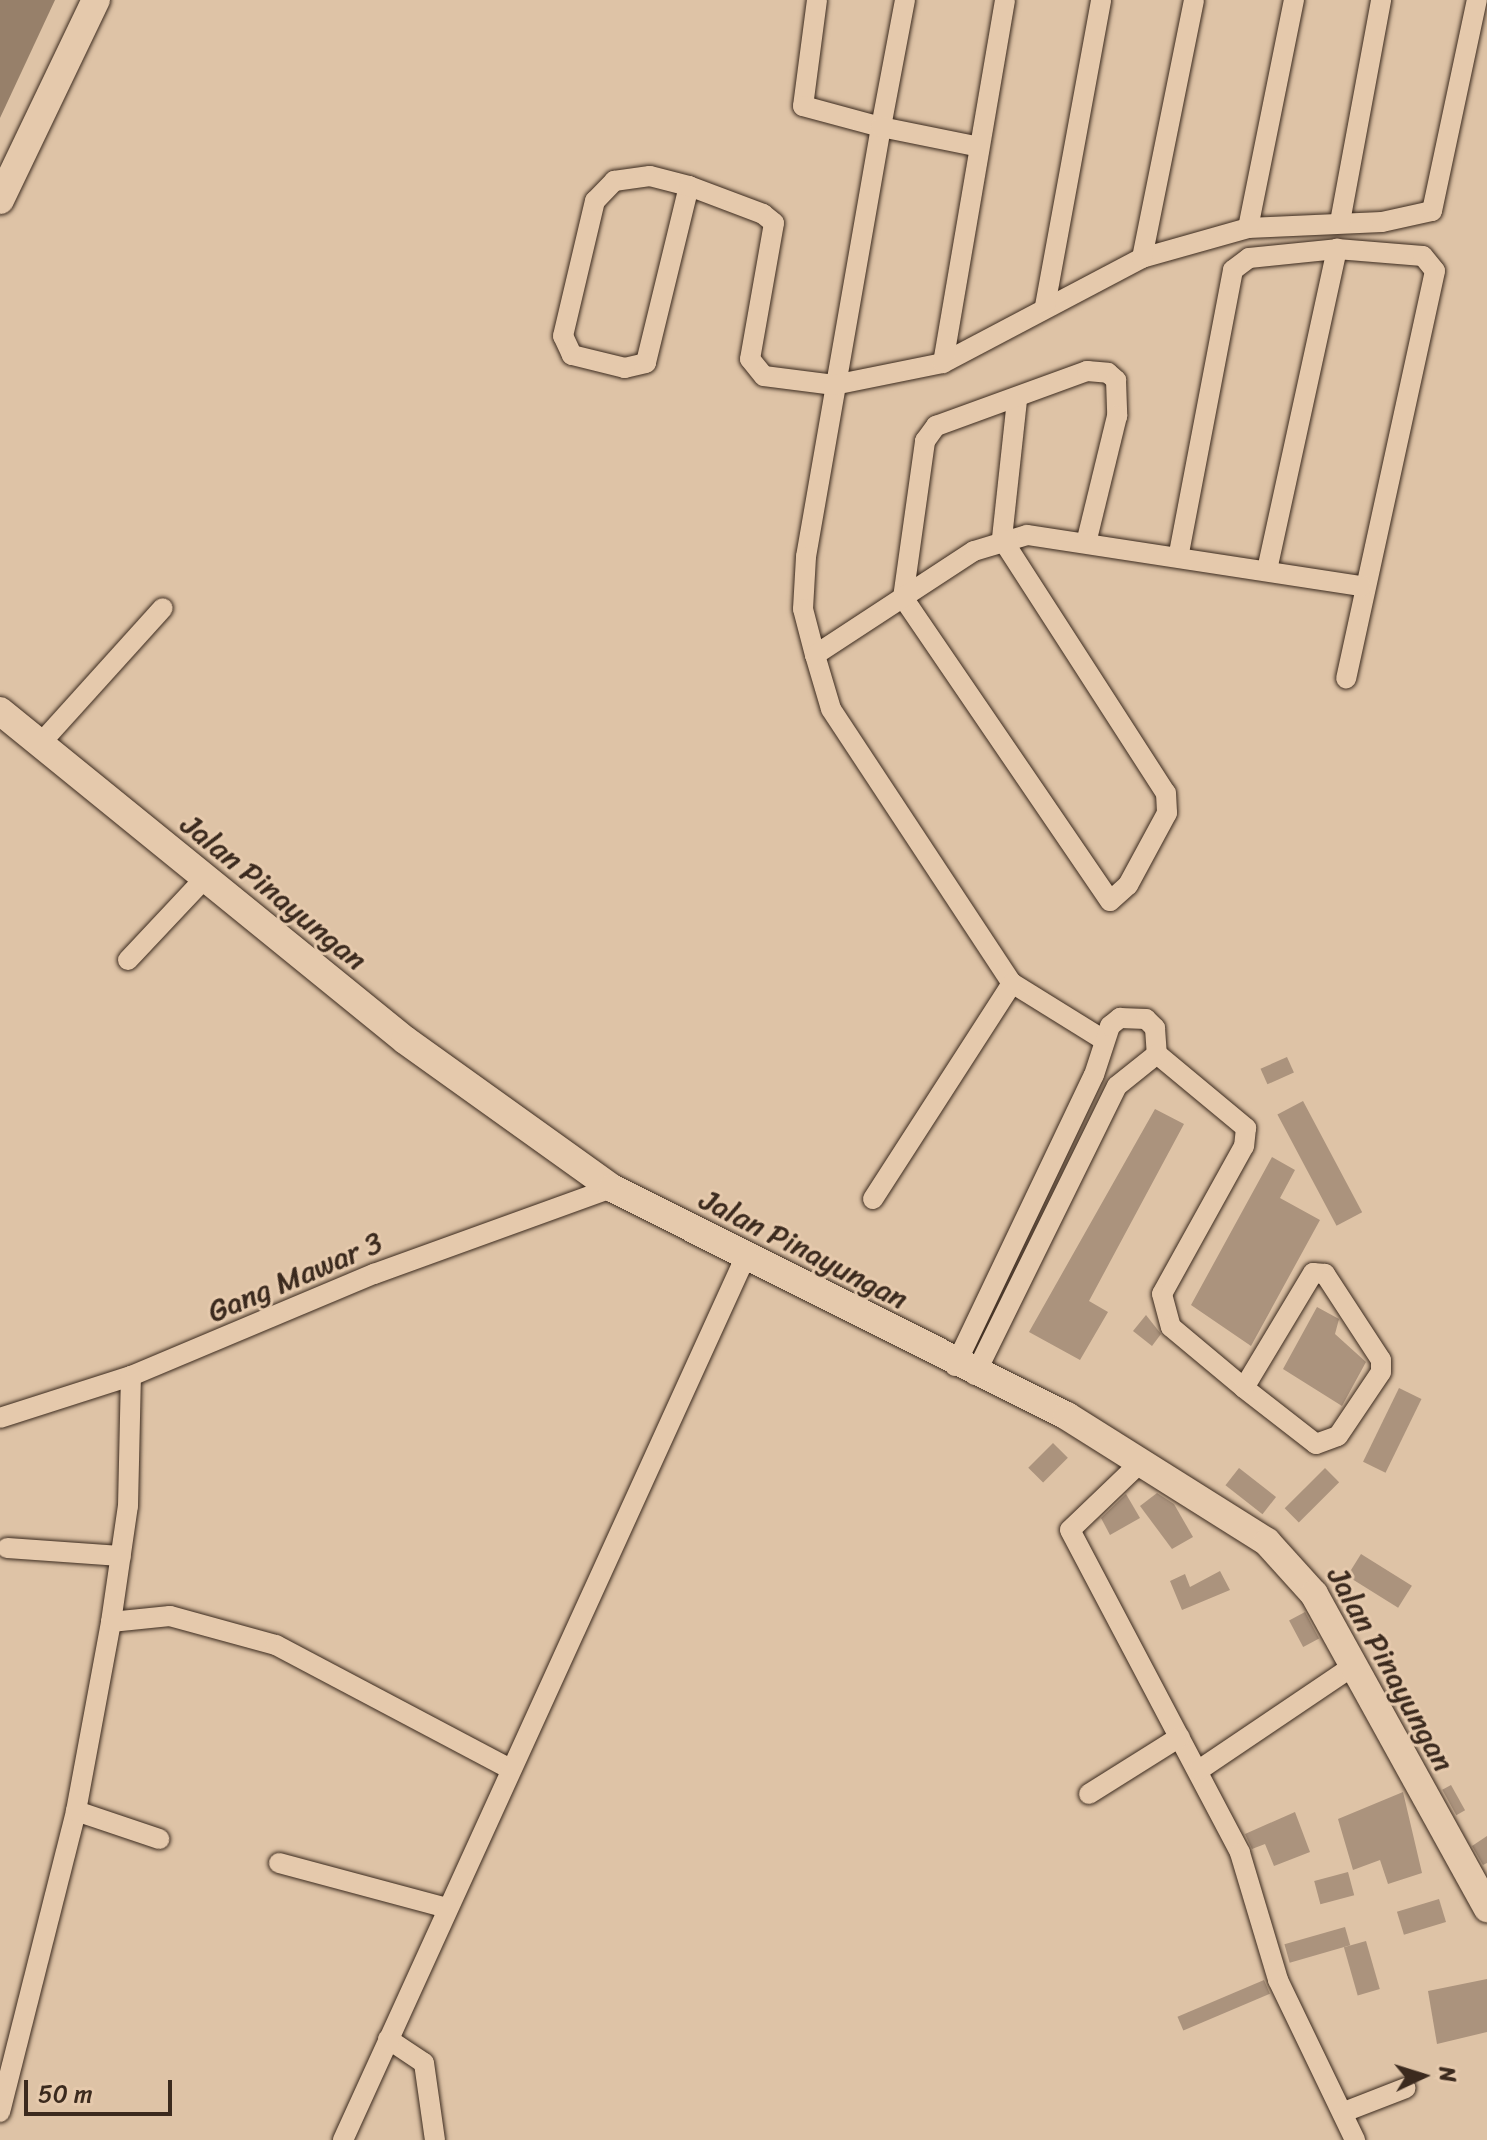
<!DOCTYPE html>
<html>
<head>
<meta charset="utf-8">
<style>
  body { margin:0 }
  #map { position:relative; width:1487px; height:2140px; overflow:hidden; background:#dec3a6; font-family:Sriracha,sans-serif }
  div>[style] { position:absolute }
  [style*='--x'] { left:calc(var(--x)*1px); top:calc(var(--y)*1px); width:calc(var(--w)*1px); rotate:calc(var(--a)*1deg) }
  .water>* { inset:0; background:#97806a }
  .building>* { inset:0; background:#ab937d; transform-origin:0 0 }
  .roads { filter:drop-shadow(0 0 2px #3b2a1e) drop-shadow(0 0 2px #3b2a1e) }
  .street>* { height:20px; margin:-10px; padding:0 10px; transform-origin:10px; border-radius:10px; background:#e5c9ac }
  .secondary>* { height:28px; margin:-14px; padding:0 14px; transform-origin:14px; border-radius:14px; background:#e5c9ac }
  span { translate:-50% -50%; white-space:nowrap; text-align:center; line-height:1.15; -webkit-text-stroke:6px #e5c9ac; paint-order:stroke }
  .street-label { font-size:30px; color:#3b2a1e }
  .north { position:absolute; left:1383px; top:2036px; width:80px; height:80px; -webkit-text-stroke:6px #e5c9ac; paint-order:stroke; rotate:86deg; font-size:22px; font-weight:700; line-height:32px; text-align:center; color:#3b2a1e }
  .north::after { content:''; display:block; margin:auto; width:28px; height:36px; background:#3b2a1e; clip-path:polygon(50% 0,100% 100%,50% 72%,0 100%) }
  .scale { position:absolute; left:24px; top:2080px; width:148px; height:36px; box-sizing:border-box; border:4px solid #3b2a1e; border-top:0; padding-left:10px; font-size:24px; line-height:28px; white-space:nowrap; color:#3b2a1e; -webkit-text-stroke:6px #e5c9ac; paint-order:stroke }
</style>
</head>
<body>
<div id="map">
  <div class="water">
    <i style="clip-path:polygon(0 0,55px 0,0 118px)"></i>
  </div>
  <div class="building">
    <i style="left:1287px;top:1057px;width:17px;height:29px;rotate:66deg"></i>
    <i style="left:1303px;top:1101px;width:126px;height:29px;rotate:62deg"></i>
    <i style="clip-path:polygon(1155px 1109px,1184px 1124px,1089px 1301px,1108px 1312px,1080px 1360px,1029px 1332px)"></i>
    <i style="clip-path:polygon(1272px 1157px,1295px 1170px,1280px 1198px,1320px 1220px,1251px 1346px,1191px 1305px)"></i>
    <i style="clip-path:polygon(1317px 1307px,1339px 1319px,1335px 1334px,1366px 1362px,1342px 1406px,1283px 1369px)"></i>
    <i style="clip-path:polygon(1146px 1315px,1161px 1334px,1152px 1346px,1133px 1331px)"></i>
    <i style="left:1399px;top:1388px;width:25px;height:82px;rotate:26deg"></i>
    <i style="left:1053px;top:1443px;width:21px;height:35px;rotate:45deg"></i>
    <i style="left:1239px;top:1468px;width:47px;height:22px;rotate:38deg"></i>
    <i style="left:1325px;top:1468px;width:20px;height:57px;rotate:45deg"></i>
    <i style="clip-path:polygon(1157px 1493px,1174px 1504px,1193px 1537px,1172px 1549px,1140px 1506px)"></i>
    <i style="clip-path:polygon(1126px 1494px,1140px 1518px,1110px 1535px,1101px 1518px)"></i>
    <i style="left:1361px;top:1554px;width:60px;height:26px;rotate:32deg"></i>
    <i style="clip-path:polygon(1220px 1571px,1230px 1590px,1182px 1610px,1170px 1581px,1185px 1574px,1190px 1587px)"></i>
    <i style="left:1305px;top:1612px;width:30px;height:18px;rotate:62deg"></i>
    <i style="left:1451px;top:1785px;width:29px;height:10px;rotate:61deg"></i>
    <i style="clip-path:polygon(1403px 1792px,1422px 1873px,1388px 1884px,1380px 1860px,1353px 1870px,1338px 1819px)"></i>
    <i style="clip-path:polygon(1295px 1812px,1310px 1852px,1274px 1866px,1265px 1844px,1252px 1849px,1245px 1834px)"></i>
    <i style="clip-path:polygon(1487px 1836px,1487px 1863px,1483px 1865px,1472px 1846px)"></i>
    <i style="left:1348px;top:1872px;width:24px;height:35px;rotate:75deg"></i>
    <i style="left:1439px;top:1899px;width:24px;height:44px;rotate:73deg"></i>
    <i style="left:1345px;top:1927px;width:19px;height:63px;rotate:74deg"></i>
    <i style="left:1366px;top:1941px;width:50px;height:23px;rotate:74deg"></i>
    <i style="clip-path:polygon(1487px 1979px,1487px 2032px,1437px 2044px,1428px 1991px)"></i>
    <i style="left:1264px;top:1980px;width:15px;height:94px;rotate:67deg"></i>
  </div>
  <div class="roads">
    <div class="street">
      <i style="--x:817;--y:0;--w:107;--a:97.5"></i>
      <i style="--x:803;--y:106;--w:81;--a:15.1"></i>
      <i style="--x:881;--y:127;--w:436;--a:99.9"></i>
      <i style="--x:806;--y:557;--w:52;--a:93.3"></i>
      <i style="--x:803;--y:609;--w:48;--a:75.4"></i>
      <i style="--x:815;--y:655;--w:56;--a:73.5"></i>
      <i style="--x:831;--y:709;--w:328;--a:56.6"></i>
      <i style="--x:1012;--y:983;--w:108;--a:31.8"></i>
      <i style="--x:905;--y:0;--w:129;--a:100.7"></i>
      <i style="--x:881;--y:127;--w:96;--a:11.4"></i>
      <i style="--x:689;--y:186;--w:182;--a:103.7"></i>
      <i style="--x:646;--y:363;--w:22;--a:167"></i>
      <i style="--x:625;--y:368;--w:55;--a:-166.2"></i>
      <i style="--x:572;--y:355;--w:21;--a:-115"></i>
      <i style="--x:563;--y:336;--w:139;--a:-76.7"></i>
      <i style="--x:595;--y:201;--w:28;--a:-46"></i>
      <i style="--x:614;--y:181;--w:36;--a:-8"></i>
      <i style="--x:650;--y:176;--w:40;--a:14.4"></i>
      <i style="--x:689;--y:186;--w:79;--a:20.7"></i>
      <i style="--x:763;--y:214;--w:14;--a:39"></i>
      <i style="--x:774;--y:223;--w:138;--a:100"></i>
      <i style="--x:750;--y:359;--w:22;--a:51"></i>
      <i style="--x:764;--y:376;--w:71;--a:7.3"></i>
      <i style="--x:834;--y:385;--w:111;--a:-11.4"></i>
      <i style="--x:943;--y:363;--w:225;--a:-27.8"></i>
      <i style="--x:1142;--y:258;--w:110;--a:-15.8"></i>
      <i style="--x:1248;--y:228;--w:134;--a:-2.6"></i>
      <i style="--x:1382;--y:222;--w:51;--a:-12.4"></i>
      <i style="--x:1432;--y:211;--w:216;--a:-78"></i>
      <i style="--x:1340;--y:222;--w:226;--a:-79.5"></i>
      <i style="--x:1248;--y:228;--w:233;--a:-78.6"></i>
      <i style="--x:1142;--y:258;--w:263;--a:-78.6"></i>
      <i style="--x:1045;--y:306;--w:311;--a:-79.6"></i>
      <i style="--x:943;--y:363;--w:368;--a:-80.3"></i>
      <i style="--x:1017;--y:400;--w:140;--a:96.2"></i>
      <i style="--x:1002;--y:539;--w:302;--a:57.2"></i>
      <i style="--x:1166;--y:793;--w:20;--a:87"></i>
      <i style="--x:1167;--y:813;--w:82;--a:118.4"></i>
      <i style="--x:1128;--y:885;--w:24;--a:138"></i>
      <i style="--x:1110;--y:901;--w:367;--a:-124.3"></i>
      <i style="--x:903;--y:598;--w:159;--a:-82"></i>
      <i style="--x:925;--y:441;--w:19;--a:-54"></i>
      <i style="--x:936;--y:426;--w:161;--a:-20"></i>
      <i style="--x:1087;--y:371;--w:21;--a:5"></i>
      <i style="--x:1108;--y:373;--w:11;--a:41"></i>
      <i style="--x:1116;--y:380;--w:36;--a:88"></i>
      <i style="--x:1117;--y:416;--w:127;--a:103.7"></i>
      <i style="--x:1179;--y:553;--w:288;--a:-79.2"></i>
      <i style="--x:1233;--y:270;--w:20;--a:-37"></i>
      <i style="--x:1249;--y:258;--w:88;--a:-5.8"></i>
      <i style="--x:1337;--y:249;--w:86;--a:4.7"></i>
      <i style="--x:1423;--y:256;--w:19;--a:51"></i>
      <i style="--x:1435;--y:271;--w:417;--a:102.3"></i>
      <i style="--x:1267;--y:570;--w:329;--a:-77.7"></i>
      <i style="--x:815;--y:655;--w:190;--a:-33.2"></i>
      <i style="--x:974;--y:551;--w:55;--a:-16.8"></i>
      <i style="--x:1027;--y:535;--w:338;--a:8.7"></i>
      <i style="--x:40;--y:744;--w:183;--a:-47.9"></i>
      <i style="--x:128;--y:960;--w:110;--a:-46.8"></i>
      <i style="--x:1157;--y:1054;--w:116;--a:39.7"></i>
      <i style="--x:1246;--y:1128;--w:18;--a:96"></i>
      <i style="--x:1244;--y:1146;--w:169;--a:119"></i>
      <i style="--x:1162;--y:1294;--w:34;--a:75"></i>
      <i style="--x:1171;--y:1327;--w:95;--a:39.9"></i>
      <i style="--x:1244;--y:1388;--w:91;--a:37.9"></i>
      <i style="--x:1316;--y:1444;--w:23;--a:-20"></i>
      <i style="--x:1338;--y:1436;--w:77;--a:-56.1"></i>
      <i style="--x:1381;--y:1372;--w:12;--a:-90"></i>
      <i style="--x:1381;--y:1360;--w:103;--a:-123.1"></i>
      <i style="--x:1325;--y:1274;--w:12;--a:-175"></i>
      <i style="--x:1313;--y:1273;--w:134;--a:121"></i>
      <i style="--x:873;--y:1199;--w:257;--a:-57.2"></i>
      <i style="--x:955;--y:1366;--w:322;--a:-64.5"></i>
      <i style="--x:1094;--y:1075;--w:52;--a:-71.9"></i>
      <i style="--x:1110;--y:1026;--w:13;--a:-39"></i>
      <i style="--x:1120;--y:1018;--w:26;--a:2"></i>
      <i style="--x:1146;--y:1019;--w:13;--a:45"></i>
      <i style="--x:1155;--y:1028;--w:26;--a:86"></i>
      <i style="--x:1157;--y:1054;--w:51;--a:141.3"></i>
      <i style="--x:1117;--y:1086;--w:322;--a:116.2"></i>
      <i style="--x:0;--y:1418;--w:138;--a:-17.8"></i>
      <i style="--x:131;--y:1376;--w:264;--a:-22.8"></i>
      <i style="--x:374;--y:1274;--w:253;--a:-19.9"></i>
      <i style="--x:1141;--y:1462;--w:98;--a:136.2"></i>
      <i style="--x:1070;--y:1530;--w:365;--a:62.2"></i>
      <i style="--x:1240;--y:1853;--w:133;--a:73.3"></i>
      <i style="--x:1278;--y:1980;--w:178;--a:64.3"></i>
      <i style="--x:7;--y:1548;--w:114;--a:4"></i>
      <i style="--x:111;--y:1622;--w:59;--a:-5.8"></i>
      <i style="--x:170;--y:1616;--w:110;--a:15.3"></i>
      <i style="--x:276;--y:1645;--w:265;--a:27.9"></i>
      <i style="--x:1199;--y:1770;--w:182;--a:-34"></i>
      <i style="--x:1089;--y:1794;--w:107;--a:-32.1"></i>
      <i style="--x:76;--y:1811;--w:88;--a:18.6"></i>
      <i style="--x:279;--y:1863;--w:174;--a:15"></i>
      <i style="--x:388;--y:2039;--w:43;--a:33.7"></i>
      <i style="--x:424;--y:2063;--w:78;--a:81.9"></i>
      <i style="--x:0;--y:2112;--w:310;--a:-75.8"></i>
      <i style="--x:76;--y:1811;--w:192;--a:-79.5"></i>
      <i style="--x:111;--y:1622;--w:117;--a:-81.7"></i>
      <i style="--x:128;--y:1506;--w:130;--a:-88.7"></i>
      <i style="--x:1344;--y:2112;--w:66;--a:-21.2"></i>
      <i style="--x:343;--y:2140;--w:969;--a:-65.5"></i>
    </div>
    <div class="secondary">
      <i style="--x:0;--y:200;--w:222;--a:-64.4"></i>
      <i style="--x:0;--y:711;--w:522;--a:39.09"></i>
      <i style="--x:405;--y:1040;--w:254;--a:35.6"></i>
      <i style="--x:612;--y:1188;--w:509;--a:26.62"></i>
      <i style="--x:1067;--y:1416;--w:236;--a:32.2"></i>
      <i style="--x:1267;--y:1542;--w:70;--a:47.9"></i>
      <i style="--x:1314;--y:1594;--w:359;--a:61.1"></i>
    </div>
  </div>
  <div class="street-label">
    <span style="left:274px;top:892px;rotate:39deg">Jalan Pinayungan</span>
    <span style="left:804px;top:1249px;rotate:27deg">Jalan Pinayungan</span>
    <span style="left:295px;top:1277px;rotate:-23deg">Gang Mawar 3</span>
    <span style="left:1391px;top:1669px;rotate:61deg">Jalan Pinayungan</span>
  </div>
  <div class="north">N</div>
  <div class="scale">50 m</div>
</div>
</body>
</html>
